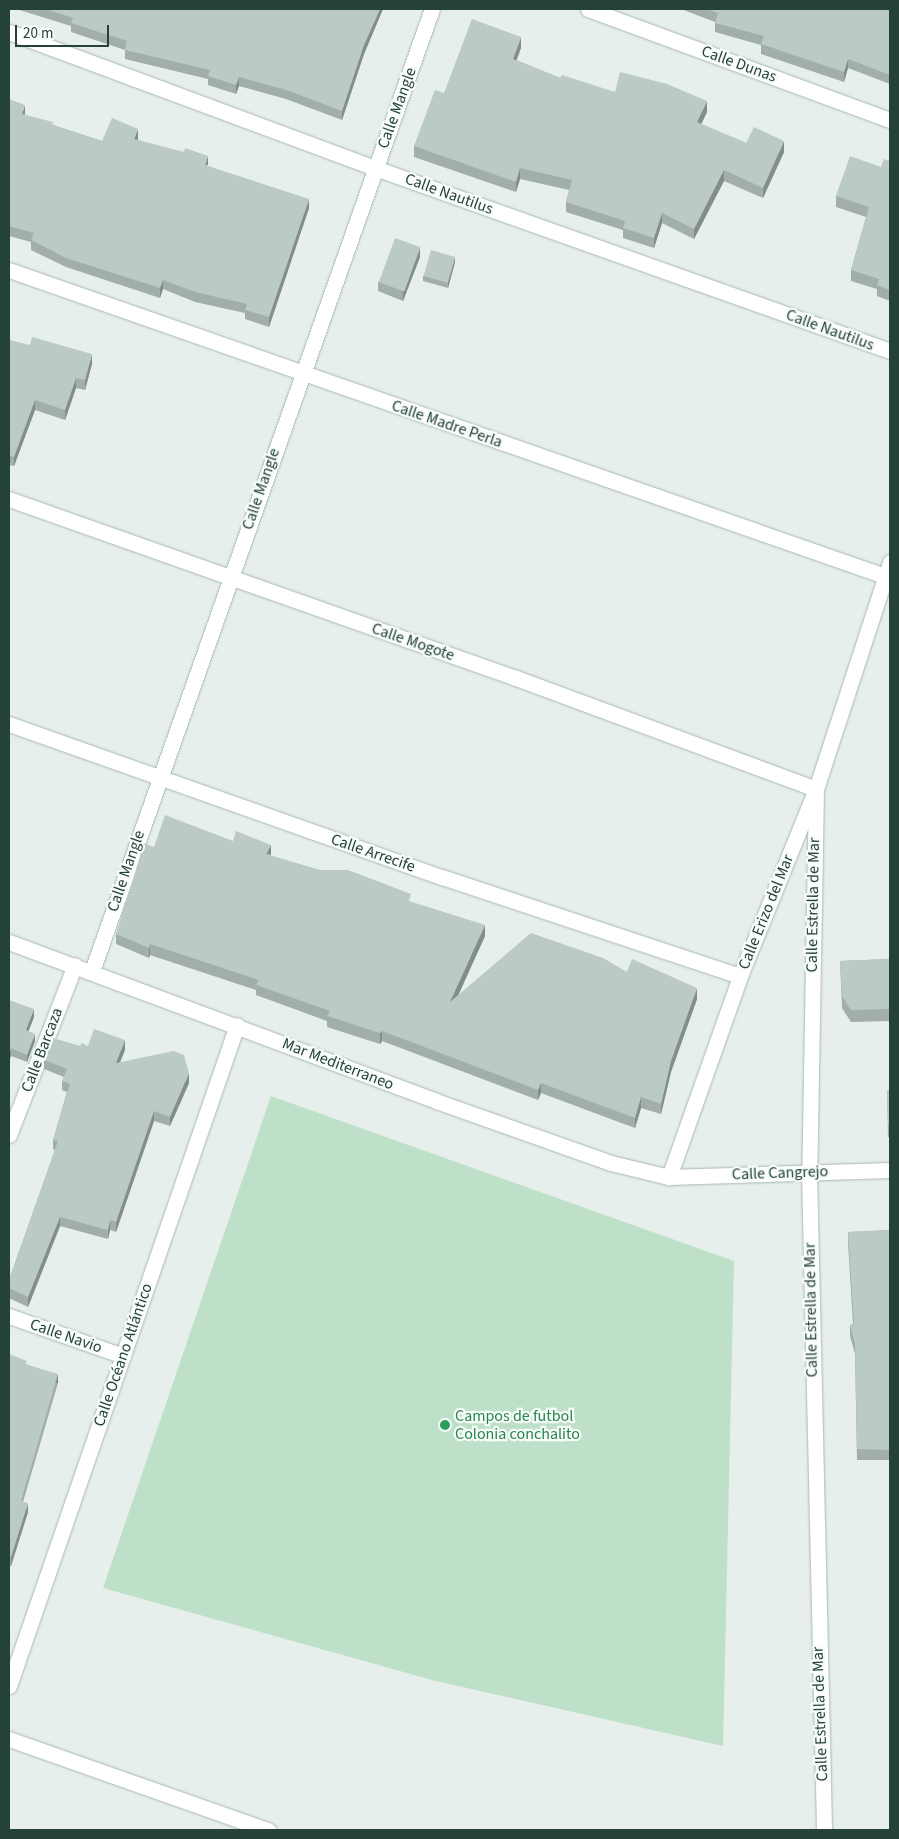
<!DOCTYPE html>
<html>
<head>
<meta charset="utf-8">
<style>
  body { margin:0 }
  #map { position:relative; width:899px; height:1839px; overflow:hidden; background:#e6efeb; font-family:"Source Sans 3",sans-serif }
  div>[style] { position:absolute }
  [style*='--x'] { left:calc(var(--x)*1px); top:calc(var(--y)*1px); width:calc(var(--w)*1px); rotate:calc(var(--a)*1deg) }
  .green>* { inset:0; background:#bfe0c8 }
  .roads { filter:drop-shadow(0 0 1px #a8b8b2) drop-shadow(0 0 1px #a8b8b2) }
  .minor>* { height:15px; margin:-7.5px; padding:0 7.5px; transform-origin:7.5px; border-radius:7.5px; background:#fff }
  .wall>* { inset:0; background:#a1aea9 }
  .shaded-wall>* { inset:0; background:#838d89; transform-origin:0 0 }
  .building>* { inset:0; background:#bbcac4; transform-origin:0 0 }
  .dots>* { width:14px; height:14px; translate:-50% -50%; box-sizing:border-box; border:2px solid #f7fbf9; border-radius:50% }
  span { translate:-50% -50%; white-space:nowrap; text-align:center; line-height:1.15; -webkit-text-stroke:4.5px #f7fbf9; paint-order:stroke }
  .street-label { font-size:16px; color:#24423a }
  .leisure-label { font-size:16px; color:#27864d }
  .left { translate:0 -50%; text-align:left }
  .frame { position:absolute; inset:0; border:10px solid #24423a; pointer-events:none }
  .scale { position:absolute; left:15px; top:25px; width:94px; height:22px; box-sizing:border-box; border:2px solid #24423a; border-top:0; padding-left:6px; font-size:15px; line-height:18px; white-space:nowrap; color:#24423a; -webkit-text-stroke:4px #f7fbf9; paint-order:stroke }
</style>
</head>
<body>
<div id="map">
  <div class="green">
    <i style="clip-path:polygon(271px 1096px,734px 1261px,723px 1746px,432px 1680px,103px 1588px)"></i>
  </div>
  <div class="roads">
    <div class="minor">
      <i style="--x:588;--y:9;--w:322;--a:20.2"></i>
      <i style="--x:9;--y:32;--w:390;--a:20.4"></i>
      <i style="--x:375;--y:168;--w:547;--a:19.56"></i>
      <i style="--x:9;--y:270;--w:928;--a:19.26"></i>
      <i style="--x:9;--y:499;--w:538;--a:19.45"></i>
      <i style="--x:516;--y:678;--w:320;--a:20.3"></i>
      <i style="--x:816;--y:789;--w:383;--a:91"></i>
      <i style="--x:809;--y:1172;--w:658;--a:88.69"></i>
      <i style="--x:9;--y:724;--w:459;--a:19.5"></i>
      <i style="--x:442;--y:877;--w:314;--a:18.4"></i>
      <i style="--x:9;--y:942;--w:456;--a:20.4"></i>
      <i style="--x:436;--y:1101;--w:186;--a:19.5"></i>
      <i style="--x:611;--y:1163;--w:60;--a:13.6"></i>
      <i style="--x:669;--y:1177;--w:221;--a:-1.8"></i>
      <i style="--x:92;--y:971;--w:1020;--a:-70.54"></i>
      <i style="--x:9;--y:1135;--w:182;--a:-68.8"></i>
      <i style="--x:669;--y:1177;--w:213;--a:-70.5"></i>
      <i style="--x:740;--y:976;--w:202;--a:-67.9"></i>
      <i style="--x:816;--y:789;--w:239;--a:-71.9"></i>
      <i style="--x:9;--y:1316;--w:121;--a:19.3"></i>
      <i style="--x:9;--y:1686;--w:699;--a:-70.97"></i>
      <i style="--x:9;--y:1739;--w:275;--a:19.4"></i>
    </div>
  </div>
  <div class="wall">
    <i style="clip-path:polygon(16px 9px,383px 9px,364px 54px,342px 120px,286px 99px,239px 86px,236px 94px,208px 85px,208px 79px,125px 59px,125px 50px,71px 32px,71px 26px)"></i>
    <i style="clip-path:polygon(681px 9px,890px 9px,890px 84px,848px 68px,844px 82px,761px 54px,761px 45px,715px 32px,715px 22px)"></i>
    <i style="clip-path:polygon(521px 48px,516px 60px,560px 78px,615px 92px,707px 112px,701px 124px,746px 143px,784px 152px,763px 198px,724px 181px,694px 239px,662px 223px,654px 248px,623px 238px,623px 230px,566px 212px,566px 202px,569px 190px,520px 179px,516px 192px,414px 157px,414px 146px,444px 93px)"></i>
    <i style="clip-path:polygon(9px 99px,25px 115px,53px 125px,102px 141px,138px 138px,138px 140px,208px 166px,309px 208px,269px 327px,245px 319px,245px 313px,195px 302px,163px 289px,160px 298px,66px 267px,31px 250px,31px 242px,9px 236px)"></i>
    <i style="clip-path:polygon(890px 161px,890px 301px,877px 296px,877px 289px,851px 281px,851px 270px,866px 217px,836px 207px,836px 196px)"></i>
    <i style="clip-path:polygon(420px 257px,403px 301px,378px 291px,378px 282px)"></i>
    <i style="clip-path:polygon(455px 262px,448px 288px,423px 281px,423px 276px)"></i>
    <i style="clip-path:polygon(9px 340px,92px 364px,85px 390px,76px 388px,65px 420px,35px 410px,14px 466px,9px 465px)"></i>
    <i style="clip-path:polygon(154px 847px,271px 856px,411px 902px,485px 936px,458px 996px,627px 972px,697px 999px,671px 1072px,661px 1114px,641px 1108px,635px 1128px,541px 1093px,538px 1100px,382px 1041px,380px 1044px,327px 1027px,327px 1021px,256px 995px,256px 990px,150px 955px,149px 958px,116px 944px,116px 934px)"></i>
    <i style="clip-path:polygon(890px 959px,890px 1021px,851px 1022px,842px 1008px,840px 961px)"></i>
    <i style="clip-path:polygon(9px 1000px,34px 1017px,28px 1031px,35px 1041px,27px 1062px,11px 1056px)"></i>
    <i style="clip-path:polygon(80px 1046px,88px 1046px,125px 1050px,120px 1062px,189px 1083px,170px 1126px,154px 1121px,116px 1232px,110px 1230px,108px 1239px,60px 1226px,28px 1307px,9px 1298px,9px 1280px,55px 1150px,53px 1149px,53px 1140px,67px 1092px,62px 1090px,62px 1081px,64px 1077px,44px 1069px,44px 1060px)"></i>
    <i style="clip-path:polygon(887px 1090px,890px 1090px,890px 1137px,888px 1137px)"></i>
    <i style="clip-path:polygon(890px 1230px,890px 1460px,857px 1460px,855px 1354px,850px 1336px,850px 1325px,853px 1324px,848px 1243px,848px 1232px)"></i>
    <i style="clip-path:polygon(9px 1354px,58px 1383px,23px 1502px,28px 1512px,11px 1566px,9px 1565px)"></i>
  </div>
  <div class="shaded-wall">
    <i style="clip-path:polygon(380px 9px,383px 9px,364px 54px,342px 120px,342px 111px,364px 45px)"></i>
    <i style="clip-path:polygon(521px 37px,521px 48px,513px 70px,513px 59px)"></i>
    <i style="clip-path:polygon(848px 59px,848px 68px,844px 82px,844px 72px)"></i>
    <i style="clip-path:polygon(239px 77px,239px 86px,236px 94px,236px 85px)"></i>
    <i style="clip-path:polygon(707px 101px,707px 112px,697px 133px,697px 122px)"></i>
    <i style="clip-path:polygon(25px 105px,25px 114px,22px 123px,22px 114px)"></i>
    <i style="clip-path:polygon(138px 129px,138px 138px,134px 148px,134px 139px)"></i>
    <i style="clip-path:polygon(784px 141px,784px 152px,763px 198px,763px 188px)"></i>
    <i style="clip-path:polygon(208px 156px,208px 165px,205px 165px)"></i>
    <i style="clip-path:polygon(520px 168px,520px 179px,516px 192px,516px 182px)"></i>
    <i style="clip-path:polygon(724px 170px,724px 181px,694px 239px,694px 229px)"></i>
    <i style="clip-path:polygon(309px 199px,309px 208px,269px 327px,269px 317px)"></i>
    <i style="clip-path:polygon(662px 213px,662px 223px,654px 248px,654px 238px)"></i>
    <i style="clip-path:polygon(420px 247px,420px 257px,403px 301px,403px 291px)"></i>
    <i style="clip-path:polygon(455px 257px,455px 262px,448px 288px,448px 283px)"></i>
    <i style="clip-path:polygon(163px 280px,163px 289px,160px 298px,160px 288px)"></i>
    <i style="clip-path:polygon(92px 354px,92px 364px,85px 390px,85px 380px)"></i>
    <i style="clip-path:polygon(76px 378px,76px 388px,65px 420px,65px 410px)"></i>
    <i style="clip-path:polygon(35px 400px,35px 410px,14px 466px,14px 457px)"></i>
    <i style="clip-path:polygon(271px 845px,271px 855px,266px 854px)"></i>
    <i style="clip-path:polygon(485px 925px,485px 936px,450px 1013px,450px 1002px)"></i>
    <i style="clip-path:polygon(150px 944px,150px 955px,149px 958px,149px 948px)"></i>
    <i style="clip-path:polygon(697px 988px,697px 999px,671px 1072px,661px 1114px,661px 1104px,671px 1061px)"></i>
    <i style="clip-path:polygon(34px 1009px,34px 1017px,26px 1038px,26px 1030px)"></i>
    <i style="clip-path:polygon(382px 1031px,382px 1041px,380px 1044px,380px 1033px)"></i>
    <i style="clip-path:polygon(35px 1034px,35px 1041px,27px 1062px,27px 1055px)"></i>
    <i style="clip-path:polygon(125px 1040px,125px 1050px,116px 1072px,116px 1063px)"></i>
    <i style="clip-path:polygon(11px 1048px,11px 1056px,9px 1062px,9px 1055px)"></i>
    <i style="clip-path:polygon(189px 1073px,189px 1083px,170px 1126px,170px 1117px)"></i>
    <i style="clip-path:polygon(541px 1083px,541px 1093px,538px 1100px,538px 1090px)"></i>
    <i style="clip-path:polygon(641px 1097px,641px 1108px,635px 1128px,635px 1118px)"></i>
    <i style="clip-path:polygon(154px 1111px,154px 1121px,116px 1232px,116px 1222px)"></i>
    <i style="clip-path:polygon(60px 1217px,60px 1226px,28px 1307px,28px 1297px)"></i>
    <i style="clip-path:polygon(110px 1220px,110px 1230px,108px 1239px,108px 1230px)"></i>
    <i style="left:58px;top:1374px;width:9px;height:132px;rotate:90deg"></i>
    <i style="clip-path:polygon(28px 1503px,28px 1512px,11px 1566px,11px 1557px)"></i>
  </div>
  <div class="building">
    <i style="clip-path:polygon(45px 9px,380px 9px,364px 45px,342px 111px,286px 90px,239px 77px,236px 85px,208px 76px,210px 70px,125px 50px,127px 41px,71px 23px,73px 18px)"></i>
    <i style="clip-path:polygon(706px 9px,890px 9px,890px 75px,848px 59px,844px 72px,761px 44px,764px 36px,715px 23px,718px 13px)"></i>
    <i style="clip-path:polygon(472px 19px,521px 37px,513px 59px,560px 78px,562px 75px,615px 92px,620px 72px,667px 84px,707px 101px,697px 122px,746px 143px,754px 127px,784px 141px,763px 188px,724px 170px,694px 229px,662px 213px,654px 238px,623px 228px,625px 221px,566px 202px,572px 180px,520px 168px,516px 182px,414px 146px,435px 90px,444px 93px)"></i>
    <i style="clip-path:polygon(9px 99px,25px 105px,22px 114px,53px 122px,52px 125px,102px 141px,112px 118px,138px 129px,134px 139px,184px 152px,185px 148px,208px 156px,205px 165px,309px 199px,269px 317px,245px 310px,247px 304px,195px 292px,163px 280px,160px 288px,66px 258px,31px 240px,34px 233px,9px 226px)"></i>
    <i style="clip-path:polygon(850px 156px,881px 167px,884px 159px,890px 161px,890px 290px,877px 285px,879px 279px,851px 270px,869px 207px,836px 196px)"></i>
    <i style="left:395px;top:238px;width:27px;height:47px;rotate:20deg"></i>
    <i style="left:431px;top:250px;width:25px;height:27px;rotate:16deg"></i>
    <i style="clip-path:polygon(32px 337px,92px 354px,85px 380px,76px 378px,65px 410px,35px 400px,14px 457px,9px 455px,9px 340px,30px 345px)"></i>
    <i style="clip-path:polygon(165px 815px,233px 841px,236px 831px,271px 845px,266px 854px,320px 870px,348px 870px,411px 894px,409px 901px,485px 925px,450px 1002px,531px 933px,603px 958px,627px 972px,632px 959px,697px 988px,671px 1061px,661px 1104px,641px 1097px,635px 1118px,541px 1083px,538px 1090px,382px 1031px,380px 1033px,327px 1016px,330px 1011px,256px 985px,259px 980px,150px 944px,149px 948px,116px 934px,144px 843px,154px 847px)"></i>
    <i style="clip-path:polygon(890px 959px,890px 1009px,851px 1010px,842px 996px,840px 961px)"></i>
    <i style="clip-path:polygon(9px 1000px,34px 1009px,26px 1030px,35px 1034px,27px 1055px,11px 1048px,9px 1055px)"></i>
    <i style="clip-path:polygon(94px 1029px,125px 1040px,116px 1063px,174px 1051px,184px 1055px,189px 1073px,170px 1117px,154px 1111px,116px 1222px,110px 1220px,108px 1230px,60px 1217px,28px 1297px,9px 1288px,9px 1280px,58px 1141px,53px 1140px,70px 1084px,62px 1081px,67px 1069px,44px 1060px,53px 1038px,80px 1046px,82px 1043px,88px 1046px)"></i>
    <i style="clip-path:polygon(887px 1090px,890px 1090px,890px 1125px,888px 1125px)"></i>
    <i style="clip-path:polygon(890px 1230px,890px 1450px,857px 1449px,855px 1344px,850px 1325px,854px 1324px,848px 1232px)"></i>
    <i style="clip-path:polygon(9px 1354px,27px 1361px,25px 1364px,58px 1374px,21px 1501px,28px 1503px,11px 1557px,9px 1556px)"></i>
  </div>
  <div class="dots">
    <i style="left:445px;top:1425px;background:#2e9e5b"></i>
  </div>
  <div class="street-label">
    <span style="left:739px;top:64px;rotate:20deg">Calle Dunas</span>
    <span style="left:397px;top:108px;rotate:-70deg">Calle Mangle</span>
    <span style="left:449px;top:194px;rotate:20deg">Calle Nautilus</span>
    <span style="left:830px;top:330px;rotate:20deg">Calle Nautilus</span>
    <span style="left:447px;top:424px;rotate:19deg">Calle Madre Perla</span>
    <span style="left:261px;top:489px;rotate:-71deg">Calle Mangle</span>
    <span style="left:413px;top:642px;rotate:19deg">Calle Mogote</span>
    <span style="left:373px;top:853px;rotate:19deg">Calle Arrecife</span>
    <span style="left:126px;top:871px;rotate:-71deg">Calle Mangle</span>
    <span style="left:813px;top:905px;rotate:-89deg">Calle Estrella de Mar</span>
    <span style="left:766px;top:912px;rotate:-68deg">Calle Erizo del Mar</span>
    <span style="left:42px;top:1050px;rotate:-69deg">Calle Barcaza</span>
    <span style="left:338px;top:1064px;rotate:21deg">Mar Mediterraneo</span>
    <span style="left:780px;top:1173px;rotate:-2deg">Calle Cangrejo</span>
    <span style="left:811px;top:1310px;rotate:-91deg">Calle Estrella de Mar</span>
    <span style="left:66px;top:1336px;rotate:19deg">Calle Navio</span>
    <span style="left:123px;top:1355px;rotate:-71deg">Calle Océano Atlántico</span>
    <span style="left:820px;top:1714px;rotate:-92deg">Calle Estrella de Mar</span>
  </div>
  <div class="leisure-label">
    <span class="left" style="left:455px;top:1425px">Campos de futbol<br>Colonia conchalito</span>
  </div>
  <div class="frame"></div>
  <div class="scale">20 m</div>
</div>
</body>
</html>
